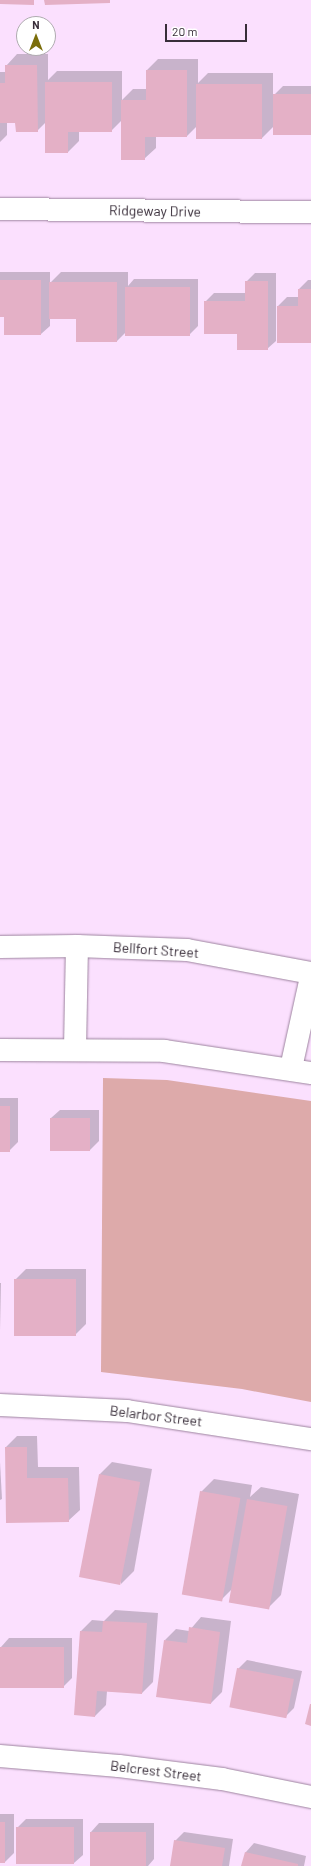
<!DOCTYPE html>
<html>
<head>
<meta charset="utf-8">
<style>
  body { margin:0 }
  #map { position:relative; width:311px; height:1866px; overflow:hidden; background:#fbe0fe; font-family:Barlow,sans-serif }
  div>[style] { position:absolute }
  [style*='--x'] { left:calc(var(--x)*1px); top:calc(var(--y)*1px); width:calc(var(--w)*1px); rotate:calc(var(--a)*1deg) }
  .green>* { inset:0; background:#daa }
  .shadow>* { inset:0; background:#0003 }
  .building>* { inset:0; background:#e4b0c6; transform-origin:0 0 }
  .roads { filter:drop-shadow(0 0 1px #9d849f) drop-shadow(0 0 1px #9d849f) }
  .minor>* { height:22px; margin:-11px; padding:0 11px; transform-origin:11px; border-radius:11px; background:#fff }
  .secondary>* { height:22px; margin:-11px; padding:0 11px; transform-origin:11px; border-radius:11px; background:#fff }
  span { translate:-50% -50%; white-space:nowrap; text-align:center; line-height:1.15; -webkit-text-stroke:4px #fff; paint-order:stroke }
  .street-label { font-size:14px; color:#382d39 }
  .north { position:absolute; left:16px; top:16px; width:40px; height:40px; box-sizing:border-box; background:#fff; border:1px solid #afabb0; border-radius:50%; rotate:0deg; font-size:11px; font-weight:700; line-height:16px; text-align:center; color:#382d39 }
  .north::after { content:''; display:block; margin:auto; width:14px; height:18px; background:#7b6e0b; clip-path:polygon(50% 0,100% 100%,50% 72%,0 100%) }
  .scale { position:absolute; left:165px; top:24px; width:82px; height:18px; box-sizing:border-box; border:2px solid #382d39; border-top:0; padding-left:5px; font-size:12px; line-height:14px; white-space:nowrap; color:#382d39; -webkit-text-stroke:3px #fff; paint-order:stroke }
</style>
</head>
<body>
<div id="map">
  <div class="green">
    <i style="clip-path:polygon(103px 1078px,167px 1080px,311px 1101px,311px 1402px,242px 1389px,101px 1372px)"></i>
  </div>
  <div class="shadow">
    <i style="clip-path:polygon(17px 54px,48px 54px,48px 80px,57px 71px,122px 71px,122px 100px,133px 89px,147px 89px,147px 70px,158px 59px,198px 59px,198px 83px,208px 73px,273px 73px,273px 96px,283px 86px,311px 86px,311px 134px,274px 126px,262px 138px,197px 126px,187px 136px,156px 136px,156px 148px,144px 159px,122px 120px,111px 131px,79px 131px,79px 141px,68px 152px,46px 122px,37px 131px,16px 122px,7px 122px,7px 135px,0 142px,0 72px,6px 72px,6px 66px)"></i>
    <i style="clip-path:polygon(0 272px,50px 272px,50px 283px,61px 272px,128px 272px,128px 286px,134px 279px,198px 279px,198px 326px,189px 335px,126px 332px,117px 341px,77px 318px,50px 318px,50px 326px,41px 334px,5px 334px,5px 316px,0 316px)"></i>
    <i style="clip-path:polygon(255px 273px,276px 273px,276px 341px,267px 349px,238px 333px,205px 302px,214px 293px,246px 293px,246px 282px)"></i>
    <i style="clip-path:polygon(308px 280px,311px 280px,311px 342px,278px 306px,287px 297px,299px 297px,299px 289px)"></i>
    <i style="clip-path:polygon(0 1098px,18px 1098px,18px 1142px,9px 1151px,0 1151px)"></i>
    <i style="clip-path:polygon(60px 1110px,99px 1110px,99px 1141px,90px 1150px,51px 1118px)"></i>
    <i style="clip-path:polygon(26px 1269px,86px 1269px,86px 1324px,75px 1335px,15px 1280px)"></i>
    <i style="clip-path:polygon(0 1283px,1px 1283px,0 1331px)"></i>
    <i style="clip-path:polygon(17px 1436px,37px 1436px,38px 1467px,79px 1467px,80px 1510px,68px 1521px,7px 1522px,6px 1447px)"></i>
    <i style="clip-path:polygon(0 1462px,2px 1499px,0 1500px)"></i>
    <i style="clip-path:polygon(112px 1462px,152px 1469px,134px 1571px,121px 1584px,100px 1474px)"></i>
    <i style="clip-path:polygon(214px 1479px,252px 1485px,250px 1497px,261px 1487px,299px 1494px,281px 1595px,268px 1608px,232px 1589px,221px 1600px,201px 1492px)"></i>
    <i style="clip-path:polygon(115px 1610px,158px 1613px,153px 1682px,142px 1693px,107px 1691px,106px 1705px,95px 1716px,81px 1631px,92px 1620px,104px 1621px)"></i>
    <i style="clip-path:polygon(201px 1617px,231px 1621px,222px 1692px,211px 1703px,165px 1640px,176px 1629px,189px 1631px)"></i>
    <i style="clip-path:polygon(9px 1638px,72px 1638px,72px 1678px,63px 1687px,1px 1647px)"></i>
    <i style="clip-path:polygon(247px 1660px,302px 1671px,294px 1708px,285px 1717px,238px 1669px)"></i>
    <i style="clip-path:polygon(0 1814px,14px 1814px,14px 1853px,5px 1862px,0 1862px)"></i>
    <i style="clip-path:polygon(26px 1819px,83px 1819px,83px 1855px,74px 1863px,17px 1863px,17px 1828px)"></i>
    <i style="clip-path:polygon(99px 1823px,154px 1823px,154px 1859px,148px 1866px,91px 1866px,91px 1832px)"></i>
    <i style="clip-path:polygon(184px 1832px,233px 1839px,229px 1866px,171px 1866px,175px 1841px)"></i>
    <i style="clip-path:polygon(254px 1843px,306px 1856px,304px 1866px,242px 1866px,246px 1852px)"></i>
  </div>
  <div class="building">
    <i style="clip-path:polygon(0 0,34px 0,34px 5px,0 4px)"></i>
    <i style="clip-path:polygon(44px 0,110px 0,110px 3px,45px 5px)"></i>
    <i style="clip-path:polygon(5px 65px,37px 65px,38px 132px,16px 132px,15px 123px,0 123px,0 83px,5px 83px)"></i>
    <i style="clip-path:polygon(146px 70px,187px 70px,187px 137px,145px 137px,145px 160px,121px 160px,121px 100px,146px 100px)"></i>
    <i style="clip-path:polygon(45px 82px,112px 82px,112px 132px,68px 132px,68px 153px,45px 153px)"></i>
    <i style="left:196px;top:84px;width:66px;height:55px"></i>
    <i style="left:273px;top:94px;width:38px;height:41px"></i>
    <i style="clip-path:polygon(0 280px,41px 280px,41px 335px,4px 335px,4px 317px,0 317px)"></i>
    <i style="clip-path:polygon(245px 281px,268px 281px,268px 350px,237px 350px,237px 334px,204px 334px,204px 301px,245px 301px)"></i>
    <i style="clip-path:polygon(49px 282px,117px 282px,117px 342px,76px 342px,76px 319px,49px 319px)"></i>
    <i style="left:125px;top:287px;width:65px;height:49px"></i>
    <i style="clip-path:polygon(298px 289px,311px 289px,311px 343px,277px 343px,277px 306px,298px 306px)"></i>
    <i style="left:0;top:1106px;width:10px;height:46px"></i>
    <i style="left:50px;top:1118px;width:40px;height:33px"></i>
    <i style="left:14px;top:1279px;width:62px;height:57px"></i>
    <i style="clip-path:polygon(5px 1447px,27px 1447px,27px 1478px,68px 1478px,69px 1522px,6px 1523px)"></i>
    <i style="left:99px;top:1474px;width:42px;height:105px;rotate:11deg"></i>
    <i style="left:200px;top:1491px;width:41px;height:105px;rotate:10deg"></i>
    <i style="left:247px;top:1499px;width:41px;height:105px;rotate:10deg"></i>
    <i style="clip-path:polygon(103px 1621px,147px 1623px,142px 1694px,97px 1691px,95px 1717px,74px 1715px,80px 1631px,102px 1632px)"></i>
    <i style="clip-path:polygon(189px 1627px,220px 1632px,211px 1704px,156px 1697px,164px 1640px,187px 1643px)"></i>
    <i style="left:0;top:1647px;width:64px;height:41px"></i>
    <i style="left:237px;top:1668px;width:58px;height:40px;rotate:11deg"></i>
    <i style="clip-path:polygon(310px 1704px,311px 1704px,311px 1726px,305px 1724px)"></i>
    <i style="left:0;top:1822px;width:5px;height:41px"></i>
    <i style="left:16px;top:1827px;width:58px;height:37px"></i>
    <i style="left:90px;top:1832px;width:56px;height:34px"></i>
    <i style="clip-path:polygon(174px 1840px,225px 1848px,222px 1866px,170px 1866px)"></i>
    <i style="clip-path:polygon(245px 1852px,298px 1864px,298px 1866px,241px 1866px)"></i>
  </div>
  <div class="roads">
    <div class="minor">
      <i style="--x:0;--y:209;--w:311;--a:0.6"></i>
      <i style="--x:0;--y:1405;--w:127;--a:2.7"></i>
      <i style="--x:127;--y:1411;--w:186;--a:8.7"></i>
      <i style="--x:0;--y:1756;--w:119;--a:4.8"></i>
      <i style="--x:119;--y:1766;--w:104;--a:7.2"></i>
      <i style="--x:222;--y:1779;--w:91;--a:11.4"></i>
    </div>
    <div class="secondary">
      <i style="--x:0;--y:947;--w:77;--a:-0.7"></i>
      <i style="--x:77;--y:946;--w:110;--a:2.1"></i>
      <i style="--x:187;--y:950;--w:126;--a:10.5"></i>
      <i style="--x:75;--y:1049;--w:103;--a:-88.9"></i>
      <i style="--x:0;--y:1050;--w:164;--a:0.3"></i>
      <i style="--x:164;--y:1051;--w:149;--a:8.5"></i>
      <i style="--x:291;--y:1068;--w:93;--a:-77.6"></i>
    </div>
  </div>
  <div class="street-label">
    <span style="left:155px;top:211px;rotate:1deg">Ridgeway Drive</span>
    <span style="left:156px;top:950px;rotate:4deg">Bellfort Street</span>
    <span style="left:156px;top:1416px;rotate:7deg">Belarbor Street</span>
    <span style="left:156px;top:1771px;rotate:7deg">Belcrest Street</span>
  </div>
  <div class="north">N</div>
  <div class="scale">20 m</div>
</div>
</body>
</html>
